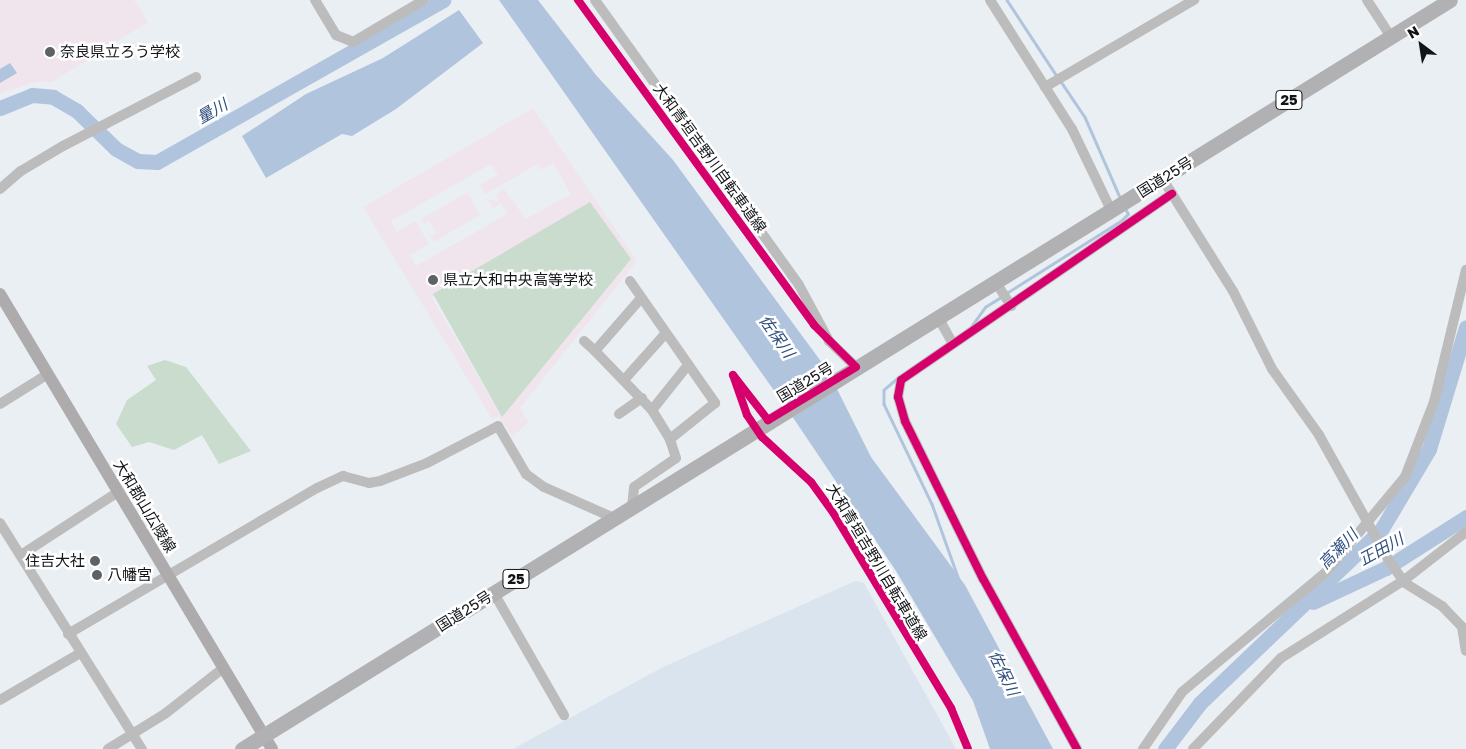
<!DOCTYPE html>
<html>
<head>
<meta charset="utf-8">
<style>
  body { margin:0 }
  #map { position:relative; width:1466px; height:749px; overflow:hidden; background:#eaeff4; font-family:"Golos Text","Noto Sans JP",sans-serif }
  div>[style] { position:absolute }
  [style*='--x'] { left:calc(var(--x)*1px); top:calc(var(--y)*1px); width:calc(var(--w)*1px); rotate:calc(var(--a)*1deg) }
  .built>* { inset:0; background:#dae4ef }
  .education>* { inset:0; background:#f0e5ec }
  .green>* { inset:0; background:#c9dccd }
  .water>* { inset:0; background:#b1c4de }
  .stream>* { height:2.5px; margin:-1.25px; padding:0 1.25px; transform-origin:1.25px; border-radius:1.25px; background:#b1c4de }
  .river>* { height:15px; margin:-7.5px; padding:0 7.5px; transform-origin:7.5px; border-radius:7.5px; background:#b1c4de }
  .minor>* { height:10px; margin:-5px; padding:0 5px; transform-origin:5px; border-radius:5px; background:#bdbcbc }
  .major>* { height:12px; margin:-6px; padding:0 6px; transform-origin:6px; border-radius:6px; background:#adabac }
  .highway>* { height:15px; margin:-7.5px; padding:0 7.5px; transform-origin:7.5px; border-radius:7.5px; background:#b1b0b2 }
  .cycleway>* { height:8px; margin:-4px; padding:0 4px; transform-origin:4px; border-radius:4px; background:#d6006c }
  .dots>* { width:14px; height:14px; translate:-50% -50%; box-sizing:border-box; border:2px solid #fff; border-radius:50% }
  span { translate:-50% -50%; white-space:nowrap; text-align:center; line-height:1.15; -webkit-text-stroke:5px #fff; paint-order:stroke }
  .shield-label span { padding:1px 4px; background:#fff; border:1px solid; border-radius:4px; -webkit-text-stroke-width:0 }
  .shield-label { font-size:14px; color:#121418; font-weight:700 }
  .poi-label { font-size:15px; color:#121418 }
  .left { translate:0 -50%; text-align:left }
  .right { translate:-100% -50%; text-align:right }
  .street-label { font-size:15px; color:#121418 }
  .water-label { font-size:16px; color:#305080; font-style:italic }
  .north { position:absolute; left:1396px; top:20px; width:50px; height:50px; -webkit-text-stroke:4px #fff; paint-order:stroke; rotate:329deg; font-size:14px; font-weight:700; line-height:20px; text-align:center; color:#121418 }
  .north::after { content:''; display:block; margin:auto; width:18px; height:22px; background:#121418; clip-path:polygon(50% 0,100% 100%,50% 72%,0 100%) }
</style>
</head>
<body>
<div id="map">
  <div class="built">
    <i style="clip-path:polygon(855px 581px,864px 583px,956px 749px,513px 749px,661px 668px)"></i>
  </div>
  <div class="education">
    <i style="clip-path:polygon(0 0,134px 0,148px 22px,52px 82px,34px 82px,0 94px)"></i>
    <i style="clip-path:polygon(evenodd,533px 108px,637px 261px,520px 408px,529px 422px,512px 437px,499px 416px,492px 419px,363px 207px,533px 108px,553px 163px,571px 194px,526px 219px,504px 189px,496px 194px,499px 201px,487px 199px,493px 208px,501px 203px,507px 214px,416px 266px,410px 255px,429px 244px,416px 221px,397px 232px,391px 221px,491px 164px,498px 175px,480px 185px,485px 194px,538px 164px,541px 170px,553px 163px,533px 108px,541px 232px,607px 252px,502px 417px,432px 298px,541px 232px)"></i>
    <i style="clip-path:polygon(468px 192px,480px 215px,434px 242px,430px 236px,436px 233px,429px 221px,424px 224px,421px 219px)"></i>
  </div>
  <div class="green">
    <i style="clip-path:polygon(590px 202px,631px 259px,502px 417px,433px 294px)"></i>
    <i style="clip-path:polygon(165px 360px,186px 367px,251px 451px,219px 464px,202px 435px,174px 450px,149px 442px,132px 447px,116px 424px,127px 400px,156px 380px,147px 366px)"></i>
  </div>
  <div class="water">
    <i style="clip-path:polygon(499px 0,538px 0,596px 75px,673px 160px,828px 371px,871px 457px,965px 585px,1053px 749px,990px 749px,973px 701px,896px 571px,794px 419px)"></i>
    <i style="clip-path:polygon(459px 10px,483px 43px,396px 109px,352px 136px,342px 134px,266px 178px,242px 136px,306px 94px,383px 58px)"></i>
    <i style="clip-path:polygon(10px 63px,17px 73px,0 83px,0 69px)"></i>
  </div>
  <div class="stream">
    <i style="--x:1007;--y:0;--w:91;--a:56.7"></i>
    <i style="--x:1060;--y:80;--w:45;--a:56"></i>
    <i style="--x:1085;--y:117;--w:87;--a:66.4"></i>
    <i style="--x:1005;--y:294;--w:138;--a:-32.3"></i>
    <i style="--x:1122;--y:220;--w:8;--a:-45"></i>
    <i style="--x:1128;--y:214;--w:8;--a:-120"></i>
    <i style="--x:970;--y:328;--w:26;--a:-54"></i>
    <i style="--x:985;--y:307;--w:19;--a:-32"></i>
    <i style="--x:898;--y:378;--w:18;--a:139"></i>
    <i style="--x:884;--y:390;--w:14;--a:90"></i>
    <i style="--x:884;--y:404;--w:111;--a:64.4"></i>
    <i style="--x:932;--y:504;--w:77;--a:70.4"></i>
  </div>
  <div class="river">
    <i style="--x:0;--y:108;--w:35;--a:-22"></i>
    <i style="--x:32;--y:95;--w:21;--a:5"></i>
    <i style="--x:53;--y:97;--w:28;--a:30"></i>
    <i style="--x:77;--y:111;--w:54;--a:44.3"></i>
    <i style="--x:116;--y:149;--w:25;--a:29"></i>
    <i style="--x:138;--y:161;--w:19;--a:3"></i>
    <i style="--x:157;--y:162;--w:329;--a:-29.5"></i>
    <i style="--x:1313;--y:602;--w:81;--a:-25"></i>
    <i style="--x:1386;--y:568;--w:95;--a:-32.5"></i>
    <i style="--x:1165;--y:749;--w:58;--a:-52.7"></i>
    <i style="--x:1200;--y:703;--w:250;--a:-43.7"></i>
    <i style="--x:1381;--y:530;--w:94;--a:-59.3"></i>
    <i style="--x:1429;--y:449;--w:127;--a:-73.1"></i>
  </div>
  <div class="minor">
    <i style="--x:315;--y:0;--w:41;--a:59"></i>
    <i style="--x:336;--y:35;--w:18;--a:22"></i>
    <i style="--x:353;--y:42;--w:82;--a:-30.6"></i>
    <i style="--x:595;--y:0;--w:350;--a:54.4"></i>
    <i style="--x:799;--y:285;--w:64;--a:61.8"></i>
    <i style="--x:829;--y:341;--w:37;--a:44"></i>
    <i style="--x:990;--y:0;--w:153;--a:57.6"></i>
    <i style="--x:1072;--y:129;--w:90;--a:64.3"></i>
    <i style="--x:1367;--y:0;--w:44;--a:57"></i>
    <i style="--x:1045;--y:87;--w:173;--a:-30.3"></i>
    <i style="--x:1162;--y:178;--w:133;--a:57.9"></i>
    <i style="--x:1233;--y:291;--w:87;--a:63.4"></i>
    <i style="--x:1272;--y:369;--w:81;--a:54.5"></i>
    <i style="--x:1319;--y:435;--w:142;--a:60.9"></i>
    <i style="--x:1388;--y:559;--w:29;--a:55"></i>
    <i style="--x:1405;--y:583;--w:44;--a:31.9"></i>
    <i style="--x:1442;--y:606;--w:29;--a:46"></i>
    <i style="--x:1462;--y:627;--w:24;--a:81"></i>
    <i style="--x:0;--y:189;--w:28;--a:-41"></i>
    <i style="--x:21;--y:171;--w:49;--a:-30.8"></i>
    <i style="--x:63;--y:146;--w:150;--a:-27.4"></i>
    <i style="--x:630;--y:281;--w:149;--a:55.1"></i>
    <i style="--x:715;--y:403;--w:58;--a:141.3"></i>
    <i style="--x:670;--y:439;--w:34;--a:-122"></i>
    <i style="--x:652;--y:410;--w:82;--a:-134"></i>
    <i style="--x:595;--y:351;--w:70;--a:-49"></i>
    <i style="--x:995;--y:281;--w:30;--a:57"></i>
    <i style="--x:938;--y:317;--w:29;--a:61"></i>
    <i style="--x:584;--y:341;--w:15;--a:42"></i>
    <i style="--x:624;--y:380;--w:62;--a:-48.3"></i>
    <i style="--x:0;--y:404;--w:57;--a:-32"></i>
    <i style="--x:652;--y:410;--w:58;--a:-51.3"></i>
    <i style="--x:619;--y:414;--w:28;--a:-35"></i>
    <i style="--x:632;--y:507;--w:20;--a:-84"></i>
    <i style="--x:634;--y:487;--w:51;--a:-34.6"></i>
    <i style="--x:676;--y:458;--w:20;--a:-108"></i>
    <i style="--x:0;--y:523;--w:267;--a:57.9"></i>
    <i style="--x:21;--y:555;--w:116;--a:-33"></i>
    <i style="--x:494;--y:593;--w:141;--a:60.2"></i>
    <i style="--x:68;--y:634;--w:289;--a:-30.4"></i>
    <i style="--x:317;--y:488;--w:29;--a:-25"></i>
    <i style="--x:343;--y:476;--w:27;--a:15"></i>
    <i style="--x:369;--y:483;--w:11;--a:-10"></i>
    <i style="--x:380;--y:481;--w:50;--a:-21"></i>
    <i style="--x:427;--y:463;--w:80;--a:-27.5"></i>
    <i style="--x:498;--y:426;--w:56;--a:59.7"></i>
    <i style="--x:526;--y:474;--w:22;--a:36"></i>
    <i style="--x:544;--y:487;--w:77;--a:23.9"></i>
    <i style="--x:0;--y:700;--w:93;--a:-30.4"></i>
    <i style="--x:108;--y:749;--w:68;--a:-31.8"></i>
    <i style="--x:166;--y:713;--w:71;--a:-38.2"></i>
    <i style="--x:1077;--y:749;--w:194;--a:-118.9"></i>
    <i style="--x:983;--y:579;--w:176;--a:-116.3"></i>
    <i style="--x:905;--y:421;--w:25;--a:-106"></i>
    <i style="--x:898;--y:397;--w:17;--a:-80"></i>
    <i style="--x:901;--y:380;--w:329;--a:-34.5"></i>
    <i style="--x:1143;--y:749;--w:69;--a:-55.6"></i>
    <i style="--x:1182;--y:692;--w:187;--a:-39.8"></i>
    <i style="--x:1326;--y:572;--w:124;--a:-50.3"></i>
    <i style="--x:1405;--y:477;--w:80;--a:-68.9"></i>
    <i style="--x:1434;--y:402;--w:136;--a:-76.4"></i>
    <i style="--x:1193;--y:749;--w:127;--a:-46"></i>
    <i style="--x:1281;--y:658;--w:144;--a:-32.3"></i>
    <i style="--x:1403;--y:581;--w:80;--a:-37.9"></i>
  </div>
  <div class="major">
    <i style="--x:0;--y:294;--w:530;--a:59.13"></i>
  </div>
  <div class="highway">
    <i style="--x:242;--y:749;--w:1421;--a:-31.8"></i>
  </div>
  <div class="cycleway">
    <i style="--x:578;--y:0;--w:402;--a:54"></i>
    <i style="--x:814;--y:325;--w:59;--a:45"></i>
    <i style="--x:856;--y:367;--w:103;--a:148.9"></i>
    <i style="--x:768;--y:420;--w:57;--a:-127.9"></i>
    <i style="--x:733;--y:375;--w:42;--a:70.7"></i>
    <i style="--x:747;--y:415;--w:27;--a:56"></i>
    <i style="--x:762;--y:437;--w:67;--a:42.6"></i>
    <i style="--x:811;--y:482;--w:39;--a:54"></i>
    <i style="--x:834;--y:514;--w:227;--a:58.9"></i>
    <i style="--x:951;--y:708;--w:44;--a:67.5"></i>
    <i style="--x:1077;--y:749;--w:194;--a:-118.9"></i>
    <i style="--x:983;--y:579;--w:176;--a:-116.3"></i>
    <i style="--x:905;--y:421;--w:25;--a:-106"></i>
    <i style="--x:898;--y:397;--w:17;--a:-80"></i>
    <i style="--x:901;--y:380;--w:329;--a:-34.5"></i>
  </div>
  <div class="dots">
    <i style="left:50px;top:52px;background:#5e6165"></i>
    <i style="left:433px;top:280px;background:#5e6165"></i>
    <i style="left:95px;top:561px;background:#5e6165"></i>
    <i style="left:97px;top:575px;background:#5e6165"></i>
  </div>
  <div class="shield-label">
    <span style="left:1289px;top:100px">25</span>
    <span style="left:516px;top:579px">25</span>
  </div>
  <div class="poi-label">
    <span class="left" style="left:60px;top:52px">奈良県立ろう学校</span>
    <span class="left" style="left:443px;top:280px">県立大和中央高等学校</span>
    <span class="right" style="left:85px;top:561px">住吉大社</span>
    <span class="left" style="left:107px;top:575px">八幡宮</span>
  </div>
  <div class="street-label">
    <span style="left:710px;top:158px;rotate:54deg">大和青垣吉野川自転車道線</span>
    <span style="left:1165px;top:177px;rotate:-32deg">国道25号</span>
    <span style="left:805px;top:382px;rotate:-31deg">国道25号</span>
    <span style="left:145px;top:506px;rotate:59deg">大和郡山広陵線</span>
    <span style="left:877px;top:562px;rotate:59deg">大和青垣吉野川自転車道線</span>
    <span style="left:464px;top:611px;rotate:-32deg">国道25号</span>
  </div>
  <div class="water-label">
    <span style="left:212px;top:111px;rotate:-30deg">量川</span>
    <span style="left:777px;top:336px;rotate:55deg">佐保川</span>
    <span style="left:1338px;top:549px;rotate:-46deg">高瀬川</span>
    <span style="left:1381px;top:549px;rotate:-29deg">正田川</span>
    <span style="left:1004px;top:673px;rotate:64deg">佐保川</span>
  </div>
  <div class="north">N</div>
</div>
</body>
</html>
